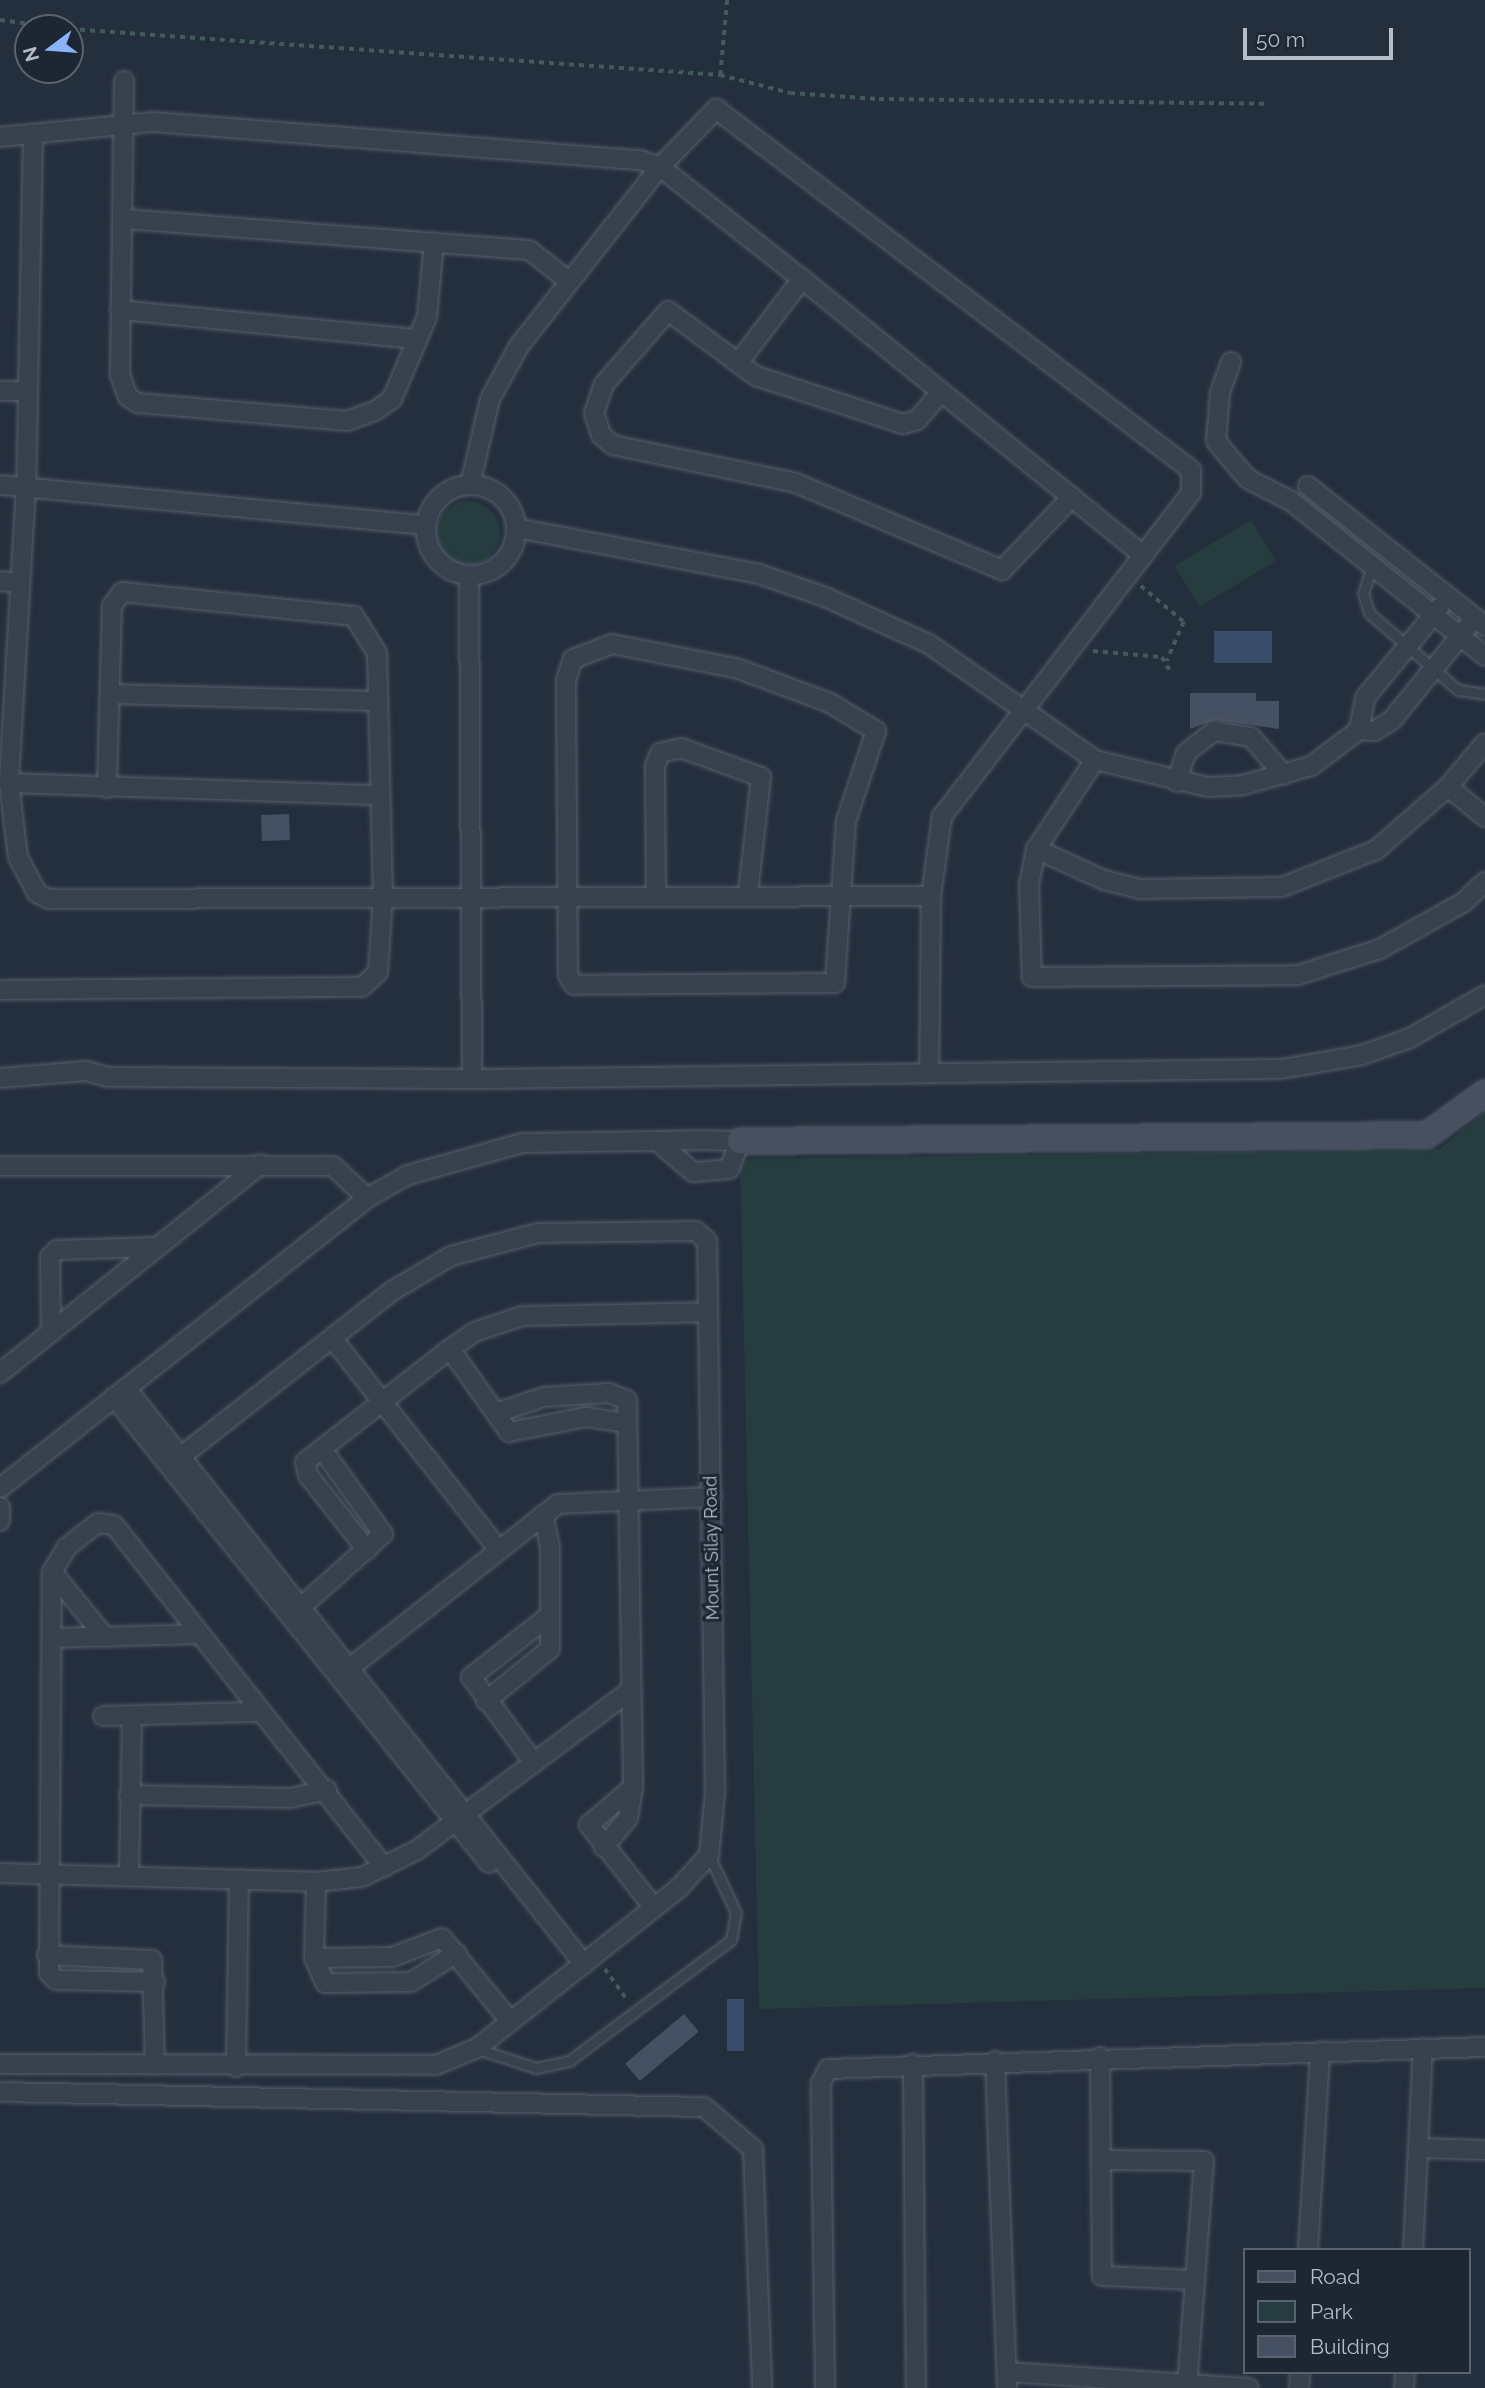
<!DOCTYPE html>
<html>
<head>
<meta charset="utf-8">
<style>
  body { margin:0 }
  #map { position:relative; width:1485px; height:2388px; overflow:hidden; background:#242f3e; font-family:Raleway,sans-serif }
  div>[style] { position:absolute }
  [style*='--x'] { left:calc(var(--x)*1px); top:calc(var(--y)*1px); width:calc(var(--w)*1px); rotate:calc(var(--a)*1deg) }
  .green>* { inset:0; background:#263c3f; transform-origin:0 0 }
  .round { border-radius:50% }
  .water>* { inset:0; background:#394c67; transform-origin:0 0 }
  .building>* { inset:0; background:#455162; transform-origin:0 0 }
  .path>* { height:3.5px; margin-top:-1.75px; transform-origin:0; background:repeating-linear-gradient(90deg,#44595c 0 5px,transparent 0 10px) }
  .roads { filter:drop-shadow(0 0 2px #565f6c) drop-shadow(0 0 2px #565f6c) }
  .lane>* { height:9px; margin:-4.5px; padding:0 4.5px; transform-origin:4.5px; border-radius:4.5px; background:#38414e }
  .street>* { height:18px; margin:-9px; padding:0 9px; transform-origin:9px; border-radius:9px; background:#38414e }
  .street>.ring { margin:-9px; padding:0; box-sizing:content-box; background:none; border:18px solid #38414e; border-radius:50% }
  .secondary>* { height:24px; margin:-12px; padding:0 12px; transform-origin:12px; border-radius:12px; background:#465061 }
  span { translate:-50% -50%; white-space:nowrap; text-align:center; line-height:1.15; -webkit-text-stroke:6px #1d2633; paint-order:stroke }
  .street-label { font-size:18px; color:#b4bcc9 }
  .legend { position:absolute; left:1243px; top:2248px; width:228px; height:126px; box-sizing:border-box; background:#1d2633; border:2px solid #59626f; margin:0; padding:9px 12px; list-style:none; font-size:21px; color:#b4bcc9 }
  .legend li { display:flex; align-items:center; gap:14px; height:35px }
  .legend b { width:35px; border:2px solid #59626f }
  .north { position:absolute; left:14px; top:14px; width:70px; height:70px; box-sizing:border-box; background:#1d2633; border:2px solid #59626f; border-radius:50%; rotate:254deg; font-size:19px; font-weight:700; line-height:28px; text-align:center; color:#b4bcc9 }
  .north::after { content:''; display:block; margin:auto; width:24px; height:32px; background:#8ab4f8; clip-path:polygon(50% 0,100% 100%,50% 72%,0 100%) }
  .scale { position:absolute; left:1243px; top:28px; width:150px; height:32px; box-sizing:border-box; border:4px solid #b4bcc9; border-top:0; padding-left:9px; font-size:21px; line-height:24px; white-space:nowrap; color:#b4bcc9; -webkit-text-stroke:5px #1d2633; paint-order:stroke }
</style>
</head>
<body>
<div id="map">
  <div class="green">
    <i class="round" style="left:436px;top:501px;width:64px;height:64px"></i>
    <i style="left:1251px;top:520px;width:48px;height:89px;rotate:59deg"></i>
    <i style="clip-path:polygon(1485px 1111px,1485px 1988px,759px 2009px,740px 1165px,749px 1159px,1440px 1149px)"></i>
  </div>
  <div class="water">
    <i style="left:1214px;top:631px;width:58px;height:32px"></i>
    <i style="left:727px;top:1999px;width:17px;height:52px"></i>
  </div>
  <div class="building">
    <i style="clip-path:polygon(1190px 693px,1256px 693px,1256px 701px,1279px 701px,1279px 729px,1215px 720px,1190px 729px)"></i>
    <i style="left:289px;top:814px;width:26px;height:28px;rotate:88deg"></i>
    <i style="left:684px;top:2014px;width:23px;height:77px;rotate:50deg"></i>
  </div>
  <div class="path">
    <i style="--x:0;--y:20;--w:60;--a:7.7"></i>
    <i style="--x:70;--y:29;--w:652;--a:4.05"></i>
    <i style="--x:720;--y:75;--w:72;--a:14.4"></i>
    <i style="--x:790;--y:93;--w:89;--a:3.9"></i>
    <i style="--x:879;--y:99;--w:387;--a:0.7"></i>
    <i style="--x:720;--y:75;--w:75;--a:-84.7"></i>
    <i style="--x:1141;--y:586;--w:56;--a:39.9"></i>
    <i style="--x:1184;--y:622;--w:43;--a:113.6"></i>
    <i style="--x:1093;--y:651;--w:69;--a:5"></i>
    <i style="--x:1162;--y:657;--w:20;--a:60"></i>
    <i style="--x:605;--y:1969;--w:37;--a:54"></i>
  </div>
  <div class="roads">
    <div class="lane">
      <i style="--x:1372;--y:566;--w:28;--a:108"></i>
      <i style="--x:1363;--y:593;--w:21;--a:73"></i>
      <i style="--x:1369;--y:613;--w:118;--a:40.9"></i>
      <i style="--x:1458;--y:690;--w:27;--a:8"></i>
      <i style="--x:478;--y:2049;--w:61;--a:18.1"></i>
      <i style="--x:536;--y:2068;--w:34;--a:-12"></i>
      <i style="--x:569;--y:2061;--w:202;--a:-36.8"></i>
      <i style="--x:731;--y:1940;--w:27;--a:-80"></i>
      <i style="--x:736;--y:1913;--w:64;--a:-115"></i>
    </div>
    <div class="street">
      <i style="--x:124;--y:81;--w:294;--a:90.8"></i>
      <i style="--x:120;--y:375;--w:23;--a:70"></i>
      <i style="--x:128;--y:397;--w:12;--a:31"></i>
      <i style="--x:138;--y:403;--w:210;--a:4.9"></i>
      <i style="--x:347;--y:421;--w:30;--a:-20"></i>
      <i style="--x:375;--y:411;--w:21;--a:-35"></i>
      <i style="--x:392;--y:399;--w:89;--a:-66.9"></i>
      <i style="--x:427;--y:317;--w:75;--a:-84.7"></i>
      <i style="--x:33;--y:134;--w:352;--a:91.1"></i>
      <i style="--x:26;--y:486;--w:297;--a:93.3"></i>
      <i style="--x:9;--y:783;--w:75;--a:83.1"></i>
      <i style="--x:18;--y:857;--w:41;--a:62.2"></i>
      <i style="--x:37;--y:893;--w:13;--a:27"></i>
      <i style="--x:49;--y:899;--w:882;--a:-0.19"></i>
      <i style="--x:0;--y:137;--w:155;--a:-5.6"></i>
      <i style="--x:154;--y:122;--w:487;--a:4.5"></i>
      <i style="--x:640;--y:160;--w:21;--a:19"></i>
      <i style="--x:660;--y:167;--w:181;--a:38.3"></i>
      <i style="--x:802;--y:279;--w:439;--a:39"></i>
      <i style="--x:124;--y:219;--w:406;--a:4.4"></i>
      <i style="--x:529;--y:250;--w:51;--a:37.8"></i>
      <i style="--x:120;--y:310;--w:296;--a:5.6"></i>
      <i style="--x:1231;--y:362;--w:33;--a:110"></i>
      <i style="--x:1220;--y:393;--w:48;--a:94.8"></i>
      <i style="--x:1216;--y:441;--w:19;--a:51"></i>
      <i style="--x:1228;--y:456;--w:30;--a:49"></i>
      <i style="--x:1248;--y:479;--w:48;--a:27.1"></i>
      <i style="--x:1291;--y:501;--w:248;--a:38.6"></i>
      <i style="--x:738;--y:363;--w:106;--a:-52.7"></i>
      <i style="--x:0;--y:391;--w:26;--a:0"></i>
      <i style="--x:940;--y:393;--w:35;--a:130"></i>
      <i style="--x:917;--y:420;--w:15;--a:164"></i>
      <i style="--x:903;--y:424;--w:155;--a:-161.9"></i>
      <i style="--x:756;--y:376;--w:109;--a:-143.5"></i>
      <i style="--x:668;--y:311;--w:97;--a:131.2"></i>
      <i style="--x:604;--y:384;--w:31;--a:109"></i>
      <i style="--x:594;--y:413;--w:23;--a:72"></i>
      <i style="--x:601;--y:435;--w:16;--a:40"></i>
      <i style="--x:613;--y:445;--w:187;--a:11.7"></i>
      <i style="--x:796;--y:483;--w:224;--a:22.9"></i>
      <i style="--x:1002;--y:570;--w:101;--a:-46.2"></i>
      <i style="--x:0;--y:485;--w:428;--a:5.4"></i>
      <i style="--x:470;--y:485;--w:88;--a:-76.9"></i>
      <i style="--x:490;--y:399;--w:60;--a:-61.3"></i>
      <i style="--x:519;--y:346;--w:228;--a:-51.8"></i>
      <i style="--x:660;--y:167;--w:81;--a:-46"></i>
      <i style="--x:716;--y:109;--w:597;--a:37.23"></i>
      <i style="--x:1191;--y:470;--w:23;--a:90"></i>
      <i style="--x:1191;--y:493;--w:408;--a:127.6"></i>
      <i style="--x:942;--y:816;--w:81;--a:97.8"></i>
      <i style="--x:931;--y:896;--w:177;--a:90.6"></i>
      <i class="ring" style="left:426px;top:485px;width:72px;height:72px"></i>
      <i style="--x:1308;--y:486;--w:226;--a:38.3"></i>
      <i style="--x:516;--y:528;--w:247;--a:10.7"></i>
      <i style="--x:759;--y:574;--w:68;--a:19"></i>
      <i style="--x:823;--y:596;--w:116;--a:24.4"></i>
      <i style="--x:929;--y:644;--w:203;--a:34.9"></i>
      <i style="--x:1095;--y:760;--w:116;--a:13.4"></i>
      <i style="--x:1208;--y:787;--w:35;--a:-3"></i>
      <i style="--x:1243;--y:785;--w:71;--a:-15.6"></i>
      <i style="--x:1311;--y:766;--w:60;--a:-36.9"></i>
      <i style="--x:1359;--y:730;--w:15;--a:4"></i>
      <i style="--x:1374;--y:731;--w:21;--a:-31"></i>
      <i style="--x:1392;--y:720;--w:132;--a:-50.9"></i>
      <i style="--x:469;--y:575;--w:504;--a:89.66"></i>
      <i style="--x:0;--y:581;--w:20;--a:6"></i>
      <i style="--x:612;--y:644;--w:126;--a:11"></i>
      <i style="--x:736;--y:668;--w:100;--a:20.4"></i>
      <i style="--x:830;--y:703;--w:54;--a:31.3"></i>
      <i style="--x:876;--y:731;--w:95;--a:108.4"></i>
      <i style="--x:846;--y:821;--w:162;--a:93.9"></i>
      <i style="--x:835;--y:983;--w:261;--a:179.6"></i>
      <i style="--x:574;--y:985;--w:12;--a:-121"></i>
      <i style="--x:568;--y:975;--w:295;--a:-90.4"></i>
      <i style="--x:566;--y:680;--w:22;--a:-72"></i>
      <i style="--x:573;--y:659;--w:42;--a:-21"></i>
      <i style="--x:111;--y:694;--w:265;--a:1.5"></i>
      <i style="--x:1359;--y:730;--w:33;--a:-79"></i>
      <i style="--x:1365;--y:698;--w:117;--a:-50.6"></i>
      <i style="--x:1095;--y:760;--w:107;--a:123.5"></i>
      <i style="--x:1036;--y:849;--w:36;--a:101"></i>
      <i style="--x:1029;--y:884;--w:93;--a:88.2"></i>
      <i style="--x:1032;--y:977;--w:266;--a:-0.4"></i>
      <i style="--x:1298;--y:975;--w:86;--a:-17.6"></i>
      <i style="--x:1380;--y:949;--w:96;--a:-29.2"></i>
      <i style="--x:1464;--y:902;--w:29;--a:-44"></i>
      <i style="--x:1177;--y:782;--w:30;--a:-73"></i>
      <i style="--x:1186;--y:753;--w:36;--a:-38"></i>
      <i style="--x:1214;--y:731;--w:37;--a:9"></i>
      <i style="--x:1251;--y:737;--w:50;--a:49"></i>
      <i style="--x:9;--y:783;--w:370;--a:1.9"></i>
      <i style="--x:1448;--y:787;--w:48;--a:39"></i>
      <i style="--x:1036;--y:849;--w:75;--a:24.5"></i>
      <i style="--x:1104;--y:880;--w:37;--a:14"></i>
      <i style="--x:1140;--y:889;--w:142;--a:-0.8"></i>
      <i style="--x:1282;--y:887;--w:101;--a:-21.5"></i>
      <i style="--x:1376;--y:850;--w:96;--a:-41.2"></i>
      <i style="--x:1448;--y:787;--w:57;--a:-49.9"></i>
      <i style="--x:656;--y:892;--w:126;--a:-90.5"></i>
      <i style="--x:655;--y:766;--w:14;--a:-69"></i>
      <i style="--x:660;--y:753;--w:22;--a:-13"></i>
      <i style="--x:681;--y:748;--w:85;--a:19.9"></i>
      <i style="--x:761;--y:777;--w:116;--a:96.4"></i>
      <i style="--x:0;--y:990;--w:362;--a:-0.5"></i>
      <i style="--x:362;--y:987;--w:22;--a:-43"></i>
      <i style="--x:378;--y:972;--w:75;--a:-86.2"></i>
      <i style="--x:383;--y:897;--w:244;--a:-91.4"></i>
      <i style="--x:377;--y:653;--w:44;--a:-121.9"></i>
      <i style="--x:354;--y:616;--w:233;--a:-174.1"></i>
      <i style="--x:122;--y:592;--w:17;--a:126"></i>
      <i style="--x:112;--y:606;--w:182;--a:91.6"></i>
      <i style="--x:0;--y:1078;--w:86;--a:-4.7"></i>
      <i style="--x:86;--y:1071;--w:23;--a:15"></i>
      <i style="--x:108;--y:1077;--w:364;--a:0.3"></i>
      <i style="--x:472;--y:1079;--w:809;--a:-0.71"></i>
      <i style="--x:1281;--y:1069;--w:82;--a:-9.8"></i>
      <i style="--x:1362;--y:1055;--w:51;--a:-19.5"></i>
      <i style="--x:1410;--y:1038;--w:86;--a:-29.8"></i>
      <i style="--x:0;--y:1166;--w:333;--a:0"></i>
      <i style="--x:333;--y:1166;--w:47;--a:43.3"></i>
      <i style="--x:51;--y:1329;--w:72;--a:-90.8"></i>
      <i style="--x:50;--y:1257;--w:10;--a:-45"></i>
      <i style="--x:57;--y:1250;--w:99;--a:-1.7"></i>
      <i style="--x:332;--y:1338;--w:270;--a:51.8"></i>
      <i style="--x:450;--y:1349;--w:102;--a:54.6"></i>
      <i style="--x:509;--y:1432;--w:78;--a:-11"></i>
      <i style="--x:586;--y:1417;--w:40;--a:8.5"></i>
      <i style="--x:0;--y:1373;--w:334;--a:-38.7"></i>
      <i style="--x:126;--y:1388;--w:736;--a:51.51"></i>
      <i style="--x:114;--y:1397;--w:598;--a:51.18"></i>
      <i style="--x:496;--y:1413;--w:51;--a:-18.4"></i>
      <i style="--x:544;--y:1397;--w:65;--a:-3.5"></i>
      <i style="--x:609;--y:1393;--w:19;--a:21"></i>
      <i style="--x:627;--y:1400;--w:387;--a:89.1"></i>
      <i style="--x:633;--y:1787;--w:31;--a:99"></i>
      <i style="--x:628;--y:1818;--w:38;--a:130"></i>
      <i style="--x:0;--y:1488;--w:468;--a:-38.3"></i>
      <i style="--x:367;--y:1198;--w:47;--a:-29.3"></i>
      <i style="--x:408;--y:1175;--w:118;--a:-15.7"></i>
      <i style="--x:522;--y:1143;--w:135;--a:-0.8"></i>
      <i style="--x:657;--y:1141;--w:48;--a:-1.2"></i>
      <i style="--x:705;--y:1140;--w:35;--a:2"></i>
      <i style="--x:740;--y:1141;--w:30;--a:111"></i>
      <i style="--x:729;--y:1169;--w:36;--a:175"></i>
      <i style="--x:693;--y:1172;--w:48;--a:-139.3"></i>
      <i style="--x:0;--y:1507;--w:14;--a:90"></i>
      <i style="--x:367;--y:1550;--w:95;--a:-128.2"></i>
      <i style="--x:308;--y:1475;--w:13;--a:-103"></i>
      <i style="--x:305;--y:1462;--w:184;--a:-37.9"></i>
      <i style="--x:450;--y:1349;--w:29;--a:-35"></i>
      <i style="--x:474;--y:1332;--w:51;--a:-18.4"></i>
      <i style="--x:522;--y:1316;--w:184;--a:-1.2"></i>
      <i style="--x:52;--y:1572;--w:84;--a:50.8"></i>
      <i style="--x:292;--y:1615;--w:122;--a:-41.7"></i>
      <i style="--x:383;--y:1534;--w:105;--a:-125.7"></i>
      <i style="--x:52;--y:1638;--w:148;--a:-1.5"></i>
      <i style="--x:342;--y:1674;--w:275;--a:-38.2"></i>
      <i style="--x:558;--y:1504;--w:154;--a:-2.6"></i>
      <i style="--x:486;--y:1701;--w:82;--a:-39.1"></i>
      <i style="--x:550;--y:1649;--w:102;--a:-90"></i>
      <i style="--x:550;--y:1547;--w:33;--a:-102"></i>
      <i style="--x:103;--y:1716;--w:158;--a:-1.5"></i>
      <i style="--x:534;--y:1763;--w:107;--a:-126.2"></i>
      <i style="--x:471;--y:1677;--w:100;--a:-38.1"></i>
      <i style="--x:633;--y:1787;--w:58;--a:139.2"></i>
      <i style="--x:589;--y:1825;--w:105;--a:51.9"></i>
      <i style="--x:129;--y:1795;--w:161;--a:1.1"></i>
      <i style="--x:290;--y:1798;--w:38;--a:-12"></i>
      <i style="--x:129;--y:1872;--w:155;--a:-88.9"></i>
      <i style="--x:0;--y:1873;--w:316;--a:1.6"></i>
      <i style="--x:316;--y:1882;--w:46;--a:-6.2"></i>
      <i style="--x:362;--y:1877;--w:61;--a:-26.1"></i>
      <i style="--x:417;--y:1850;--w:264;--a:-36.8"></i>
      <i style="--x:316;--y:1882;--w:76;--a:91.5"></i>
      <i style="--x:314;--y:1958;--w:27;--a:66"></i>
      <i style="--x:325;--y:1983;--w:86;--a:-0.7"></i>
      <i style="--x:411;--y:1982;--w:54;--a:-32.2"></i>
      <i style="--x:47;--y:1955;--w:105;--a:2.7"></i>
      <i style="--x:152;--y:1960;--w:105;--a:88.4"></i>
      <i style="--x:314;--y:1958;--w:78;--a:-0.7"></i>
      <i style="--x:392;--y:1957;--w:53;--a:-20.8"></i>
      <i style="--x:442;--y:1938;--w:107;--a:50.7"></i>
      <i style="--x:155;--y:1982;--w:99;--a:-178.8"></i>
      <i style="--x:56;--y:1980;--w:10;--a:-135"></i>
      <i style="--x:49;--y:1973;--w:401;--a:-89.6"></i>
      <i style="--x:52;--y:1572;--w:29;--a:-59"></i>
      <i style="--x:67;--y:1547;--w:39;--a:-38"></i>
      <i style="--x:98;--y:1523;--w:16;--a:7"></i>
      <i style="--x:114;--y:1525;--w:436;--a:51.7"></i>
      <i style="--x:1100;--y:2057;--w:219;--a:89.5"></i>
      <i style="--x:1102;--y:2276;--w:93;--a:2.5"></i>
      <i style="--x:995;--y:2061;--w:327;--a:87.9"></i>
      <i style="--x:0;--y:2064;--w:436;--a:0.1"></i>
      <i style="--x:436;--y:2065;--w:44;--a:-22.5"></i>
      <i style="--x:477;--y:2048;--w:258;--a:-38.4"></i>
      <i style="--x:679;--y:1888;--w:45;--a:-47.7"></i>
      <i style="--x:709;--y:1855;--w:64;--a:-84.6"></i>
      <i style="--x:715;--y:1791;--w:550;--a:-90.83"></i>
      <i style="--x:707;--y:1241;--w:15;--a:-138"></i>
      <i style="--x:696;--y:1231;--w:158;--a:179.3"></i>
      <i style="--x:538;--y:1233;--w:90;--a:165.2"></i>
      <i style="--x:451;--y:1256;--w:69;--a:149.3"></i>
      <i style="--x:392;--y:1291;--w:283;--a:141.9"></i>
      <i style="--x:913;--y:2064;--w:324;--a:89.5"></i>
      <i style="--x:236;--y:2067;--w:188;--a:-89.1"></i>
      <i style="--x:0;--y:2092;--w:704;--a:1.22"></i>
      <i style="--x:704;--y:2107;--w:65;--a:40.6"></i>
      <i style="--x:753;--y:2149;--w:239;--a:87.8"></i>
      <i style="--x:1419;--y:2148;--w:66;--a:1.7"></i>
      <i style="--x:1101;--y:2160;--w:103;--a:0.6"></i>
      <i style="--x:1204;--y:2161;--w:228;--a:94.3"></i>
      <i style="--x:1308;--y:2250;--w:199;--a:-86.5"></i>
      <i style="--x:1413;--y:2250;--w:202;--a:-87.2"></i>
      <i style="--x:1007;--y:2372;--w:242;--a:3.8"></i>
      <i style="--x:825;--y:2388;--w:305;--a:-90.8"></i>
      <i style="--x:821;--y:2083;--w:16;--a:-63"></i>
      <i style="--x:828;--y:2069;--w:657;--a:-1.92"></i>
      <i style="--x:1299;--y:2388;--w:16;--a:-86"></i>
      <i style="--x:1404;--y:2388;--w:16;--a:-86"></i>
    </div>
    <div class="secondary">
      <i style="--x:740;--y:1141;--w:687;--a:-0.5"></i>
      <i style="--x:1427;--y:1135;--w:72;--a:-35.9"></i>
    </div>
  </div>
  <div class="street-label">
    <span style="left:712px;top:1548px;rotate:-91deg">Mount Silay Road</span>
  </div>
  <ul class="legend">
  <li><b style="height:9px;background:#465061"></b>Road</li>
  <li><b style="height:19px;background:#263c3f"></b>Park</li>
  <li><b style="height:19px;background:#455162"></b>Building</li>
  </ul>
  <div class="north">N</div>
  <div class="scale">50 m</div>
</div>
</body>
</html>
